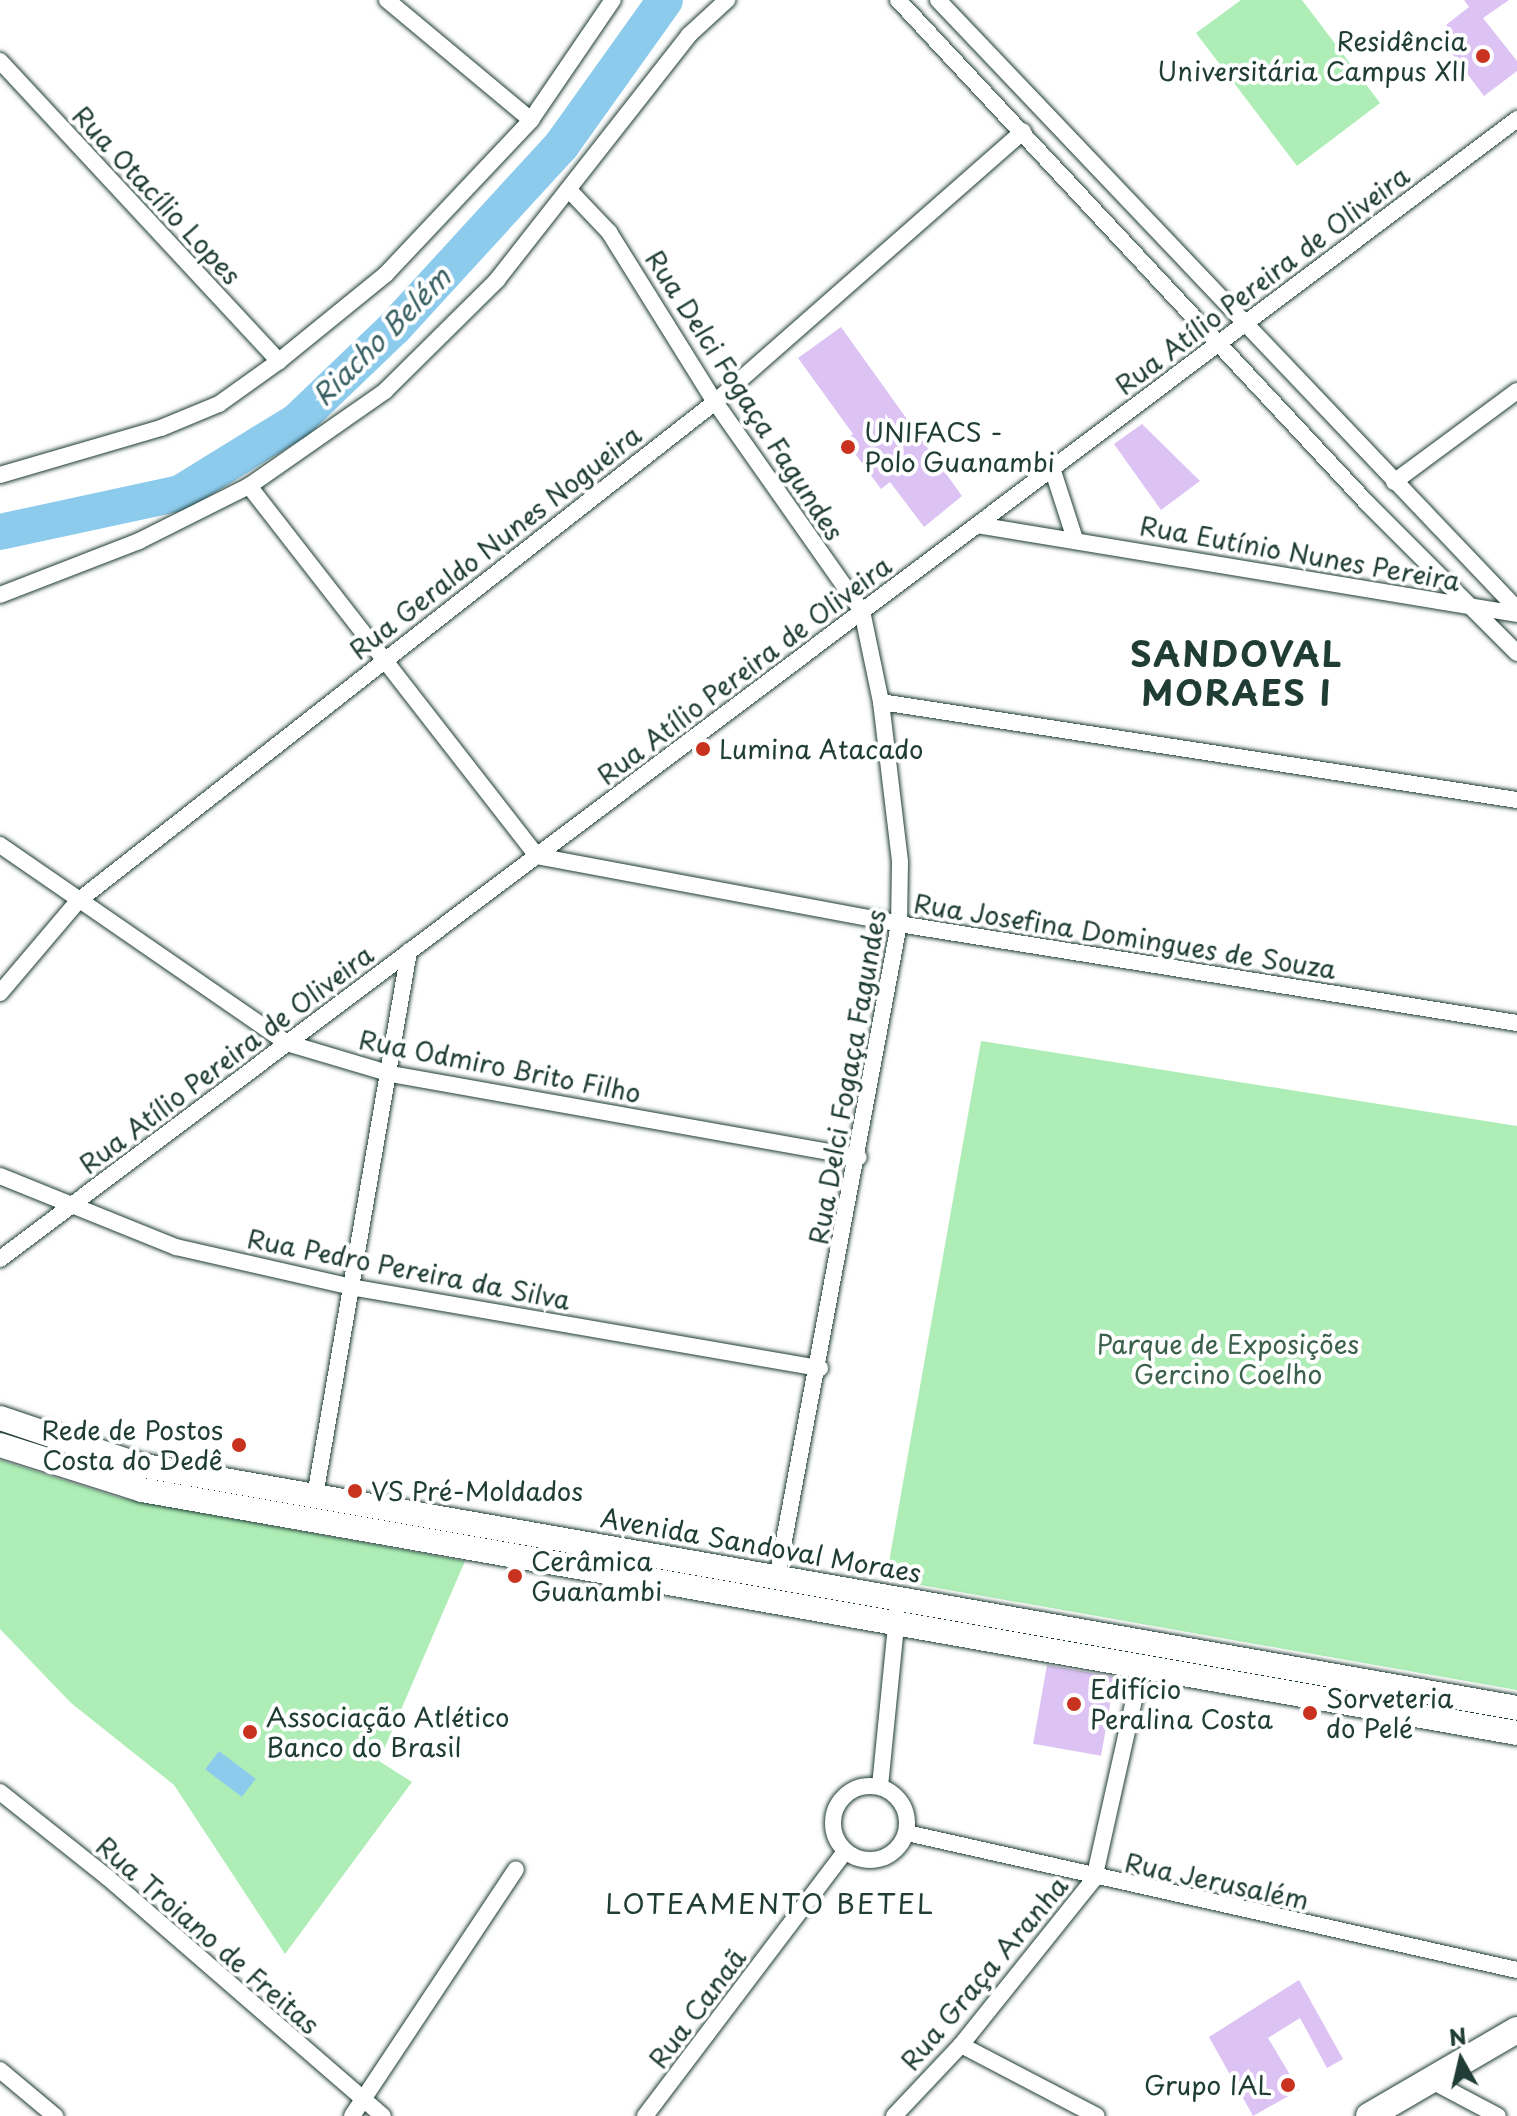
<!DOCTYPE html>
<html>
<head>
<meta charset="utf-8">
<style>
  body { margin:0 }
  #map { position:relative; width:1517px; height:2116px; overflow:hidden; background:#fff; font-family:"Playpen Sans",sans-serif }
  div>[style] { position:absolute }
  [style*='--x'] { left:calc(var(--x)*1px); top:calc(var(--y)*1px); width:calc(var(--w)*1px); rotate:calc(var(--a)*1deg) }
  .green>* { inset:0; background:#aeeeb6 }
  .water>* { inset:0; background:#8dcbed; transform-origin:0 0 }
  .river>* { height:36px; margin:-18px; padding:0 18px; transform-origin:18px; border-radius:18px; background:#8dcbed }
  .building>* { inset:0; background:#dcc3f3; transform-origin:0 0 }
  .roads { filter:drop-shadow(0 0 2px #1f3d34) drop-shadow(0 0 2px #1f3d34) }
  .minor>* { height:16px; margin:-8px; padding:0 8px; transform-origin:8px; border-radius:8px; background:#fff }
  .minor>.ring { margin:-8px; padding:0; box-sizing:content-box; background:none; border:16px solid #fff; border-radius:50% }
  .secondary>* { height:24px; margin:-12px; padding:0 12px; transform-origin:12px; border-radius:12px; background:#fff }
  .primary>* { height:26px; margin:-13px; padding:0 13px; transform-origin:13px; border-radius:13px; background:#fff }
  .dots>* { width:22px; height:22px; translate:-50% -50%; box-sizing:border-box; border:4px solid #fff; border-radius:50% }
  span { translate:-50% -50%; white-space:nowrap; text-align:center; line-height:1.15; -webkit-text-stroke:8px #fff; paint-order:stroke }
  .poi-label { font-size:26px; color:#1f3d34 }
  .right { translate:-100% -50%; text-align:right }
  .left { translate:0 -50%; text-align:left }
  .street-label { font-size:26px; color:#1f3d34 }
  .park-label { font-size:26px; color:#3c604e }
  .water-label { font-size:28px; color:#3a6062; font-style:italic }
  .neighbourhood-label { font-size:28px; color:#1f3d34; letter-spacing:2px }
  .district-label { font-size:34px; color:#1f3d34; font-weight:700; letter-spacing:2px }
  .north { position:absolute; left:1421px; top:2020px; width:80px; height:80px; -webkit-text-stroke:6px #fff; paint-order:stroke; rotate:352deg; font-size:22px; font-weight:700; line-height:32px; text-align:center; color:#1f3d34 }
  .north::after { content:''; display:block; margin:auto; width:28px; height:36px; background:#1f3d34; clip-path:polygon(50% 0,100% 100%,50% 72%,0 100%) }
</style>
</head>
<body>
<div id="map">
  <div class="green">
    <i style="clip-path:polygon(1241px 0,1302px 0,1380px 103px,1297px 166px,1196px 33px)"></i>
    <i style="clip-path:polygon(981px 1041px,1517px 1126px,1517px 1690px,886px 1579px)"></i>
    <i style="clip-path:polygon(0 1460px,120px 1498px,465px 1561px,379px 1761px,412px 1782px,285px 1954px,174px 1785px,71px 1703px,0 1629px)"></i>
  </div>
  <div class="water">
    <i style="left:219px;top:1751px;width:46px;height:23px;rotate:37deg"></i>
  </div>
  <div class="river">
    <i style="--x:0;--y:532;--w:184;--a:-12.2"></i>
    <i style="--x:180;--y:493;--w:137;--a:-31.6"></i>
    <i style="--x:297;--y:421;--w:136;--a:-43.8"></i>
    <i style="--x:395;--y:327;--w:246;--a:-47.5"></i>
    <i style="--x:561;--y:146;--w:179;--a:-54.5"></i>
  </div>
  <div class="building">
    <i style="clip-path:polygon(1464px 0,1509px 0,1483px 18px,1517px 61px,1517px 71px,1484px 96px,1450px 51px,1460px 43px,1446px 25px,1469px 7px)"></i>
    <i style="clip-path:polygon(841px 327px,962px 496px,924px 527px,890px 482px,881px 489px,845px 440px,853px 434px,798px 358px)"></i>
    <i style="clip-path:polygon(1142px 424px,1200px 481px,1161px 510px,1114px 444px)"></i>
    <i style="left:1047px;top:1665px;width:69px;height:80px;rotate:10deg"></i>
    <i style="clip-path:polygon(1299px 1980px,1343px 2059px,1327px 2068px,1300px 2018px,1268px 2038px,1299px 2090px,1253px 2116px,1209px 2037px)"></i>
  </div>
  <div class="roads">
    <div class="minor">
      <i style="--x:387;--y:0;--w:187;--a:39.8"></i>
      <i style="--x:898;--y:0;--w:688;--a:47"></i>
      <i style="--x:1367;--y:503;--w:212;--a:45"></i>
      <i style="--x:938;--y:0;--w:840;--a:46.45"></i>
      <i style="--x:0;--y:61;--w:410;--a:47.1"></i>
      <i style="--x:571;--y:192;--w:55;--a:46.5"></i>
      <i style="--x:609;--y:232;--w:200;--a:58.1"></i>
      <i style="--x:715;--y:402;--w:256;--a:54.9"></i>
      <i style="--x:862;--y:611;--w:93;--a:78.2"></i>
      <i style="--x:881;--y:702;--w:161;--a:83.2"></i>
      <i style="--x:900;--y:862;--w:62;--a:90.9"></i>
      <i style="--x:899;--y:924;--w:665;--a:100.57"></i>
      <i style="--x:1052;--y:468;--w:75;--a:72.1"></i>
      <i style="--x:0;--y:475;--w:168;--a:-16.3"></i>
      <i style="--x:161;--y:428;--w:63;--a:-22.5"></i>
      <i style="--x:219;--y:404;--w:74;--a:-35.6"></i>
      <i style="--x:279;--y:361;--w:138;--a:-39.1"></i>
      <i style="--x:386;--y:274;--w:212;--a:-46.7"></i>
      <i style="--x:531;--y:120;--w:145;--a:-55.7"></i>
      <i style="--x:1394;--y:482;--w:153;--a:-36.5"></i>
      <i style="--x:249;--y:486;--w:469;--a:52.1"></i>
      <i style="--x:537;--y:856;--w:368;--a:10.6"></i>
      <i style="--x:899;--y:924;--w:626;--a:9.1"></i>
      <i style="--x:977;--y:525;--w:547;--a:9.36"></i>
      <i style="--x:0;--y:595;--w:149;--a:-21.2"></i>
      <i style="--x:139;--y:541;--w:123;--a:-26.6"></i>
      <i style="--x:249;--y:486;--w:166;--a:-34.9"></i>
      <i style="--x:385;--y:391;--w:158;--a:-44.7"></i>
      <i style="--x:497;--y:280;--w:311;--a:-51.9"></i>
      <i style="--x:689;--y:35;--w:52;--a:-42.6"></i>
      <i style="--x:881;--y:702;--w:644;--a:8.76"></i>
      <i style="--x:0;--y:845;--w:349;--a:34.6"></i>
      <i style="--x:287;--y:1043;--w:109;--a:16.6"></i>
      <i style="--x:391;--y:1074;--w:475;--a:10.1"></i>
      <i style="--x:0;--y:993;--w:121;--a:-49.7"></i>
      <i style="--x:78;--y:901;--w:809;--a:-38.07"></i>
      <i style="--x:715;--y:402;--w:410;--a:-41.3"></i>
      <i style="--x:0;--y:1176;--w:190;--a:22"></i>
      <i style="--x:176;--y:1247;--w:185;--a:12.8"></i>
      <i style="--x:356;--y:1288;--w:471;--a:9.8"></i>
      <i style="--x:0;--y:1259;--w:1898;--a:-36.92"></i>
      <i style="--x:315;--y:1496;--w:553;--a:-80.21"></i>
      <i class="ring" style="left:833px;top:1786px;width:58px;height:58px"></i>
      <i style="--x:880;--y:1786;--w:171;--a:-84.3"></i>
      <i style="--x:0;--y:1792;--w:137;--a:38.5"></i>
      <i style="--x:107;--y:1877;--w:365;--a:40.9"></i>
      <i style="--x:907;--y:1833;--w:625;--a:12.66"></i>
      <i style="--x:961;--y:2045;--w:153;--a:27.6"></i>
      <i style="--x:0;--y:2070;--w:72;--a:39.9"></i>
      <i style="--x:1428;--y:2079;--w:79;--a:27.9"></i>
      <i style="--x:352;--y:2116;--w:296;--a:-56.4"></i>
      <i style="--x:645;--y:2116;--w:331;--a:-52.9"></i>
      <i style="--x:894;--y:2116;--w:98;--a:-46.7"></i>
      <i style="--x:961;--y:2045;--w:213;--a:-51.3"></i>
      <i style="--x:1094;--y:1879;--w:216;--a:-77.4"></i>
    </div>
    <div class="secondary">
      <i style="--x:0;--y:1418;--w:147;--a:18.7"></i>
      <i style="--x:139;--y:1465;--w:1399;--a:10"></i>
      <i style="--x:0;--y:1445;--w:149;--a:17.6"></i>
      <i style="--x:142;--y:1490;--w:1396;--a:10.02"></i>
    </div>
    <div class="primary">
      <i style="--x:1369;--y:2116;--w:171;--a:-30.2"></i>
    </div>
  </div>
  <div class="dots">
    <i style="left:1483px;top:56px;background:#c8321e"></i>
    <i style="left:848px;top:447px;background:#c8321e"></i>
    <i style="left:703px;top:749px;background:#c8321e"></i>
    <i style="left:239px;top:1445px;background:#c8321e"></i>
    <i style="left:355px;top:1491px;background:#c8321e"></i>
    <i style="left:515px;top:1576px;background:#c8321e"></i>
    <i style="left:1074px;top:1704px;background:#c8321e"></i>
    <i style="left:1310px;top:1713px;background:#c8321e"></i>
    <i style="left:250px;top:1732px;background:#c8321e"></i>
    <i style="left:1288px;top:2085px;background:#c8321e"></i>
  </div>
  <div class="poi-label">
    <span class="right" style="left:1467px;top:56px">Residência<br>Universitária Campus XII</span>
    <span class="left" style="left:864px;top:447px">UNIFACS -<br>Polo Guanambi</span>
    <span class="left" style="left:719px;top:749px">Lumina Atacado</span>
    <span class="right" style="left:223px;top:1445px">Rede de Postos<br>Costa do Dedê</span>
    <span class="left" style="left:371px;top:1491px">VS Pré-Moldados</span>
    <span class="left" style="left:531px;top:1576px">Cerâmica<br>Guanambi</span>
    <span class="left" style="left:1090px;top:1704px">Edifício<br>Peralina Costa</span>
    <span class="left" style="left:1326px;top:1713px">Sorveteria<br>do Pelé</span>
    <span class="left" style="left:266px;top:1732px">Associação Atlético<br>Banco do Brasil</span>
    <span class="right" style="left:1272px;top:2085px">Grupo IAL</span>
  </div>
  <div class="street-label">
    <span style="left:157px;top:195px;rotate:47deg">Rua Otacílio Lopes</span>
    <span style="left:1262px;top:280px;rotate:-37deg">Rua Atílio Pereira de Oliveira</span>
    <span style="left:745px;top:395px;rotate:57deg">Rua Delci Fogaça Fagundes</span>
    <span style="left:495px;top:542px;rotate:-38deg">Rua Geraldo Nunes Nogueira</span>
    <span style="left:1300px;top:553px;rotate:10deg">Rua Eutínio Nunes Pereira</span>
    <span style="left:744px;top:670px;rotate:-37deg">Rua Atílio Pereira de Oliveira</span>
    <span style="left:1125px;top:936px;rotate:9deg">Rua Josefina Domingues de Souza</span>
    <span style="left:226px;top:1059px;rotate:-37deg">Rua Atílio Pereira de Oliveira</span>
    <span style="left:500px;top:1066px;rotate:11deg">Rua Odmiro Brito Filho</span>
    <span style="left:847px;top:1077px;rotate:-80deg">Rua Delci Fogaça Fagundes</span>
    <span style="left:409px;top:1269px;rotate:11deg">Rua Pedro Pereira da Silva</span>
    <span style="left:761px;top:1545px;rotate:10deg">Avenida Sandoval Moraes</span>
    <span style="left:1217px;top:1881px;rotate:12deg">Rua Jerusalém</span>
    <span style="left:208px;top:1935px;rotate:41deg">Rua Troiano de Freitas</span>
    <span style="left:984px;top:1973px;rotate:-50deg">Rua Graça Aranha</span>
    <span style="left:697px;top:2008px;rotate:-53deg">Rua Canaã</span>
  </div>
  <div class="park-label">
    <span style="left:1228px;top:1359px">Parque de Exposições<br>Gercino Coelho</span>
  </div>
  <div class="water-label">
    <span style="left:381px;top:336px;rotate:-45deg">Riacho Belém</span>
  </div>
  <div class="neighbourhood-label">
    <span style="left:770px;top:1903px">LOTEAMENTO BETEL</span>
  </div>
  <div class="district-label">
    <span style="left:1237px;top:673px">SANDOVAL<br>MORAES I</span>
  </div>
  <div class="north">N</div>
</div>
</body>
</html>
